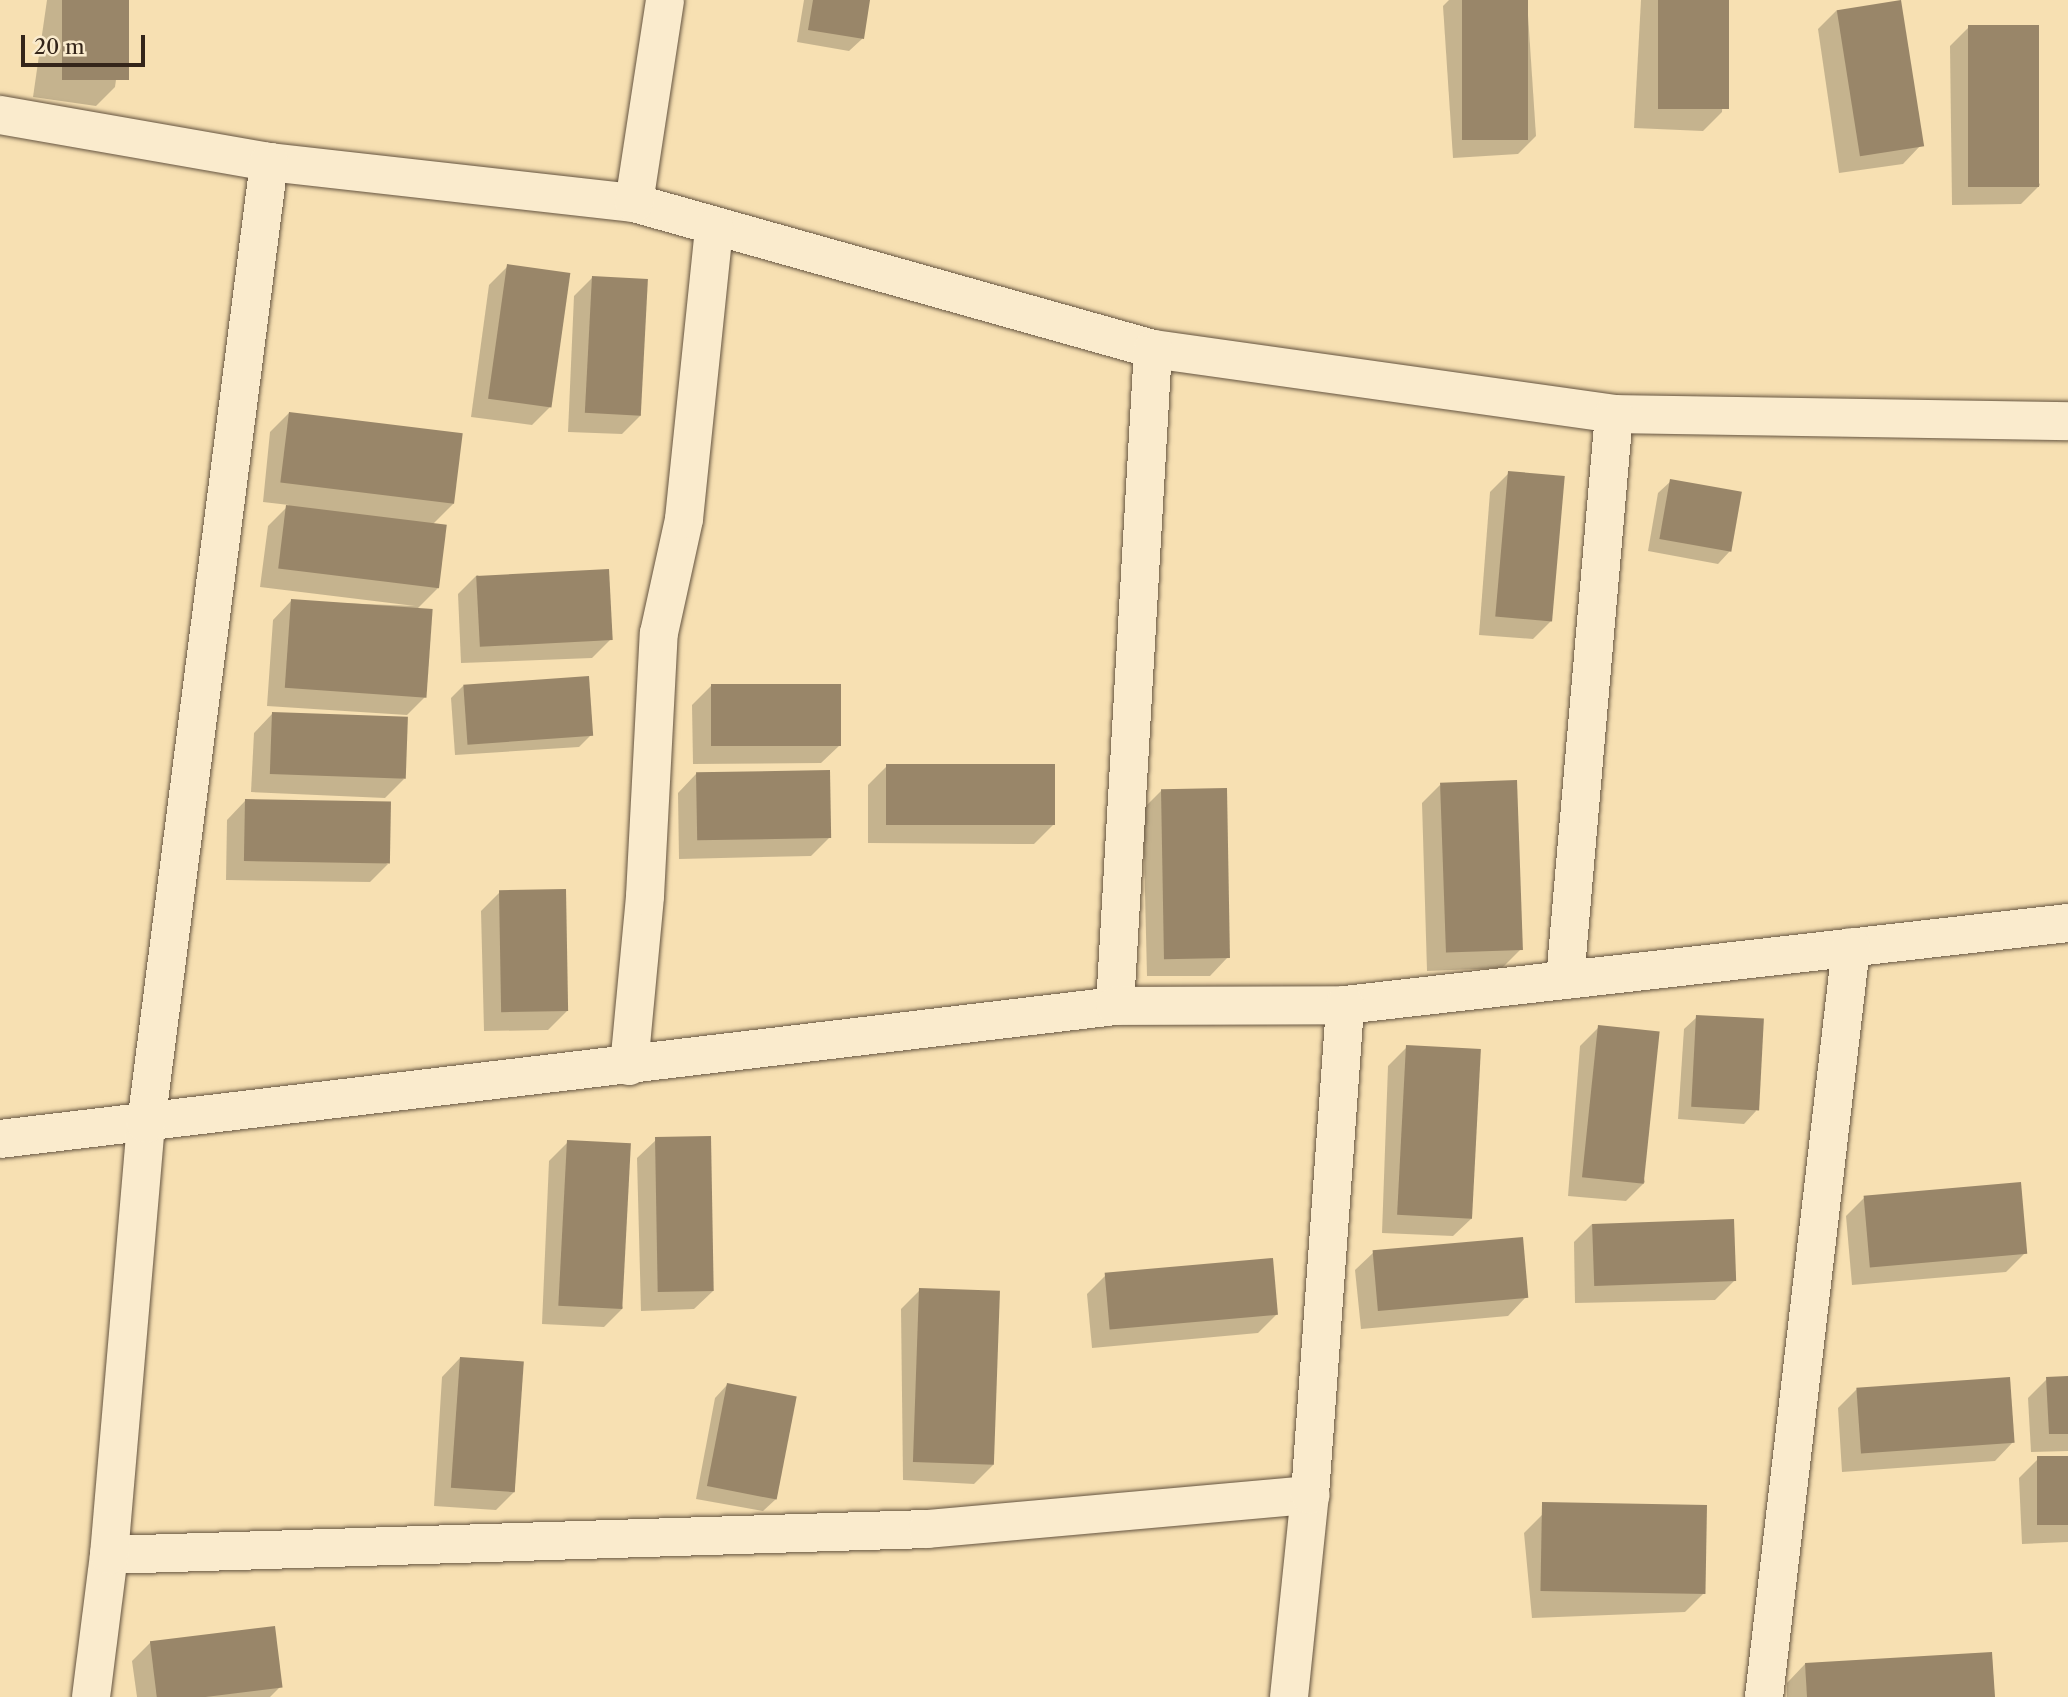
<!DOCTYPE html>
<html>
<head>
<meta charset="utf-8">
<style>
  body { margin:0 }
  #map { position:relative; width:2068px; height:1697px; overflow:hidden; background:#f7e0b2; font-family:"Libre Caslon Text",serif }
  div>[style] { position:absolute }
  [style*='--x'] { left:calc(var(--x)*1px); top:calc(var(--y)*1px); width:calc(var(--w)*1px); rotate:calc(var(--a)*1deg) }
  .shadow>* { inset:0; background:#0003 }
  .building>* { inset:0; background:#998669; transform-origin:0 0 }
  .roads { filter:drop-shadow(0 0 2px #655440) drop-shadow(0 0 2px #655440) }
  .minor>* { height:38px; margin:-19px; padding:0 19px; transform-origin:19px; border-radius:19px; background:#faebcd }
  span { translate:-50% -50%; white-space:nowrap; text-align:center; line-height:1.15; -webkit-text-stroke:5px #faebcd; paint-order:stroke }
  .scale { position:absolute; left:21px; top:35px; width:124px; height:32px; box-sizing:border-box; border:4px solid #34251a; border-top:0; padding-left:9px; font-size:21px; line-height:24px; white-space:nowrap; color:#34251a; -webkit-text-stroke:5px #faebcd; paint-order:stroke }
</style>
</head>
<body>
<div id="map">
  <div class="shadow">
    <i style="clip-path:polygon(47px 0,127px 0,115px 87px,96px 106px,33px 97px)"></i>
    <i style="clip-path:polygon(804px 0,869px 0,862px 39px,849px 51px,797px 42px)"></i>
    <i style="clip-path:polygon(1449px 0,1527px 0,1536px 136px,1518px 154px,1453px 158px,1443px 6px)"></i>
    <i style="clip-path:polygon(1641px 0,1727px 0,1722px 112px,1703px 131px,1634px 128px)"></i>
    <i style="clip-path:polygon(1837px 10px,1921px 145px,1903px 164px,1839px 173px,1818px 29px)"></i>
    <i style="clip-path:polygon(1969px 27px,2040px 185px,2021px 204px,1952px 205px,1950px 46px)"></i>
    <i style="clip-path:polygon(508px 266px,551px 406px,532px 425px,471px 417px,489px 285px)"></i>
    <i style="clip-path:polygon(593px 277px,641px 415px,622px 434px,568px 432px,574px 296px)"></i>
    <i style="clip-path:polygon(289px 413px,454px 503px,433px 524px,438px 588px,417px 609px,426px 696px,407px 715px,267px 706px,273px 620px,291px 601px,415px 606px,260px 587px,268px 526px,289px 505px,263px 502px,270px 432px)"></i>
    <i style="clip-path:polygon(1509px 473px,1552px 620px,1533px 639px,1479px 635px,1490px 492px)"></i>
    <i style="clip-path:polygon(1671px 481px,1730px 551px,1718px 564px,1648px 551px,1658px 493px)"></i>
    <i style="clip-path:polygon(477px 575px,611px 639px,592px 658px,461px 663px,458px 594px)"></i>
    <i style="clip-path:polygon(463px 686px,591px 735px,579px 747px,455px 755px,451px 698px)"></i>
    <i style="clip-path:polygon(711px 686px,840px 745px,821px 763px,693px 764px,692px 705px)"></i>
    <i style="clip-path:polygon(272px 714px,404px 779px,385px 798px,251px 792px,254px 733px)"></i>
    <i style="clip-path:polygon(887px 766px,1053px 825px,1034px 844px,868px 843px,868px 785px)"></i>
    <i style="clip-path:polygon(696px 774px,830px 837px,811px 856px,679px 859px,678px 793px)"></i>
    <i style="clip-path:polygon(1440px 785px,1521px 949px,1502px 968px,1427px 971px,1422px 803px)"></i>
    <i style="clip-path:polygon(1162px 790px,1228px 957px,1210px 976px,1147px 976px,1143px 809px)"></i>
    <i style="clip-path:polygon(245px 801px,388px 864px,370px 882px,226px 880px,227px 820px)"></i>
    <i style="clip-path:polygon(500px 892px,567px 1011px,548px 1030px,484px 1031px,481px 911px)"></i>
    <i style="clip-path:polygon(1697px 1017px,1756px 1111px,1744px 1124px,1678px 1119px,1684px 1029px)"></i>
    <i style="clip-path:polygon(1599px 1027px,1645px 1182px,1626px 1201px,1568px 1196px,1580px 1046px)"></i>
    <i style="clip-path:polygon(1407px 1047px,1472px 1218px,1453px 1236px,1382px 1233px,1388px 1066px)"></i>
    <i style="clip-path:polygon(656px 1140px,713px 1291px,694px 1309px,641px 1311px,637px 1158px)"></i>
    <i style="clip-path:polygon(568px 1142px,623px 1308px,604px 1327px,542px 1324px,549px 1161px)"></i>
    <i style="clip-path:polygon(1865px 1197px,2025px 1253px,2006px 1272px,1852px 1285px,1846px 1216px)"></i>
    <i style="clip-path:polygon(1592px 1224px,1734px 1281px,1715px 1300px,1575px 1303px,1574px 1242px)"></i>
    <i style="clip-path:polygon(1374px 1252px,1526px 1297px,1508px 1316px,1361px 1329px,1355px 1270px)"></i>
    <i style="clip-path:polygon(1106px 1275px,1277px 1314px,1258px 1333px,1092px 1348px,1087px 1294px)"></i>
    <i style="clip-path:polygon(920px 1290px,993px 1465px,974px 1484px,903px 1480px,901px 1309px)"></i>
    <i style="clip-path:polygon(460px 1358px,515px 1491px,496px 1510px,434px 1506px,442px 1377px)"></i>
    <i style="clip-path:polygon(2068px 1378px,2068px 1451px,2031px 1452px,2028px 1398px,2047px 1379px)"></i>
    <i style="clip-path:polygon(727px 1385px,776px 1499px,763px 1511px,696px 1499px,715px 1398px)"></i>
    <i style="clip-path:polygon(1857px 1389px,2013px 1442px,1995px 1461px,1842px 1472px,1838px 1408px)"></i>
    <i style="clip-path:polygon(2068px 1458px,2068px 1542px,2022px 1544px,2019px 1478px,2038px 1459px)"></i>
    <i style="clip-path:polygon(1543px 1514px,1704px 1593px,1685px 1612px,1532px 1618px,1524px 1533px)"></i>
    <i style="clip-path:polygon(151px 1642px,281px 1686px,270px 1697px,137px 1697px,132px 1661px)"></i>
    <i style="clip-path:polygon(1805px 1664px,1993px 1697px,1787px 1697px,1787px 1683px)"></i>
  </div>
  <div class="building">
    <i style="left:62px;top:0;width:67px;height:80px"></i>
    <i style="clip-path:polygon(813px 0,870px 0,864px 39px,808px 30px)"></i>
    <i style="left:1462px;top:0;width:66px;height:140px"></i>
    <i style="left:1658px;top:0;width:71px;height:109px"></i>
    <i style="left:1901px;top:0;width:148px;height:65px;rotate:81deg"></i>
    <i style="left:1968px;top:25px;width:71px;height:162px"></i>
    <i style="left:507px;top:264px;width:64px;height:136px;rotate:8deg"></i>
    <i style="left:592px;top:276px;width:56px;height:137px;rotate:3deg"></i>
    <i style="left:289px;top:412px;width:175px;height:71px;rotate:7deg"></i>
    <i style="left:1508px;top:471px;width:57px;height:146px;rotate:5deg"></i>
    <i style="left:1670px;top:479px;width:73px;height:61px;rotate:10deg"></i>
    <i style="left:286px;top:505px;width:162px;height:64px;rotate:7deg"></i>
    <i style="left:609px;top:569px;width:71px;height:133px;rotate:87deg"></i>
    <i style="left:291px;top:599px;width:142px;height:89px;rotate:4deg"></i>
    <i style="left:589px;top:676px;width:60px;height:126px;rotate:86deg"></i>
    <i style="left:711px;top:684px;width:130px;height:62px"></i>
    <i style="left:272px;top:712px;width:136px;height:62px;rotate:2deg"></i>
    <i style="left:886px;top:764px;width:169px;height:61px"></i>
    <i style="left:830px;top:770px;width:68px;height:134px;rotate:89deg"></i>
    <i style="left:1517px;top:780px;width:170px;height:77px;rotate:88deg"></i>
    <i style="left:1227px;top:788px;width:170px;height:66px;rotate:89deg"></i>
    <i style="left:245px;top:799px;width:146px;height:62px;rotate:1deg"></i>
    <i style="left:566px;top:889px;width:122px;height:67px;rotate:89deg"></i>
    <i style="left:1696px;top:1015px;width:68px;height:92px;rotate:3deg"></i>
    <i style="left:1598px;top:1025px;width:62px;height:153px;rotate:6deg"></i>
    <i style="left:1406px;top:1045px;width:75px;height:170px;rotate:3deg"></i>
    <i style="left:711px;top:1136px;width:155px;height:56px;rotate:89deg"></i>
    <i style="left:567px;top:1140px;width:64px;height:166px;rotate:3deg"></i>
    <i style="left:2021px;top:1182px;width:72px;height:158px;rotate:85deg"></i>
    <i style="left:1734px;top:1219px;width:62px;height:142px;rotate:88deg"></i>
    <i style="left:1523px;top:1237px;width:61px;height:151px;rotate:85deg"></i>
    <i style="left:1273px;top:1258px;width:57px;height:169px;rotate:85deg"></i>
    <i style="left:919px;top:1288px;width:81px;height:174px;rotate:2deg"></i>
    <i style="left:460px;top:1357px;width:64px;height:131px;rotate:4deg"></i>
    <i style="clip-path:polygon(2068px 1376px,2068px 1434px,2049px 1434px,2046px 1377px)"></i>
    <i style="left:2010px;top:1377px;width:66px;height:154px;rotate:86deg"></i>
    <i style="left:727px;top:1383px;width:71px;height:105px;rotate:11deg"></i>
    <i style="left:2068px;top:1456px;width:69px;height:31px;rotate:90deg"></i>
    <i style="left:1707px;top:1505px;width:89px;height:165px;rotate:91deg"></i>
    <i style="left:275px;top:1626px;width:62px;height:126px;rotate:83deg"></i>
    <i style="clip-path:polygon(1992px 1652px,1995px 1697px,1807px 1697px,1805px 1663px)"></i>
  </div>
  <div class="roads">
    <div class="minor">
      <i style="--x:0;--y:115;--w:273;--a:9.9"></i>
      <i style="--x:269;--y:162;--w:367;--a:6.4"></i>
      <i style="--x:634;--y:203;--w:539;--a:15.71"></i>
      <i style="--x:1153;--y:349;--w:466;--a:8"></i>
      <i style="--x:1614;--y:414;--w:454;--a:0.9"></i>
      <i style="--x:634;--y:203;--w:205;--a:-81.3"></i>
      <i style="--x:1565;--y:980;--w:568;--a:-85.05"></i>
      <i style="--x:1115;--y:1006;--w:658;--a:-86.69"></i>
      <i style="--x:629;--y:1066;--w:171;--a:-84.6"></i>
      <i style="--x:645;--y:896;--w:263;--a:-87"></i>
      <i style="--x:659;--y:633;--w:117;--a:-77.6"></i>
      <i style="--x:684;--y:519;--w:294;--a:-84.1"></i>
      <i style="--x:0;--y:1139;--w:1123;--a:-6.8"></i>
      <i style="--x:1115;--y:1006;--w:230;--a:-0.2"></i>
      <i style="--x:1345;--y:1005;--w:728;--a:-6.47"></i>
      <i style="--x:109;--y:1555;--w:819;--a:-1.82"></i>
      <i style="--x:928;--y:1529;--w:384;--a:-5.1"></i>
      <i style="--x:91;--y:1697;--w:143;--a:-82.8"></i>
      <i style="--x:109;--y:1555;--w:433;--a:-85.1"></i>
      <i style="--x:146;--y:1124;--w:970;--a:-82.71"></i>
      <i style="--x:1289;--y:1697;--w:203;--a:-84.1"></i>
      <i style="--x:1310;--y:1495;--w:491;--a:-85.9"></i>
      <i style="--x:1764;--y:1697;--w:755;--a:-83.38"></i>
    </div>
  </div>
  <div class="scale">20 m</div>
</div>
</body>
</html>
